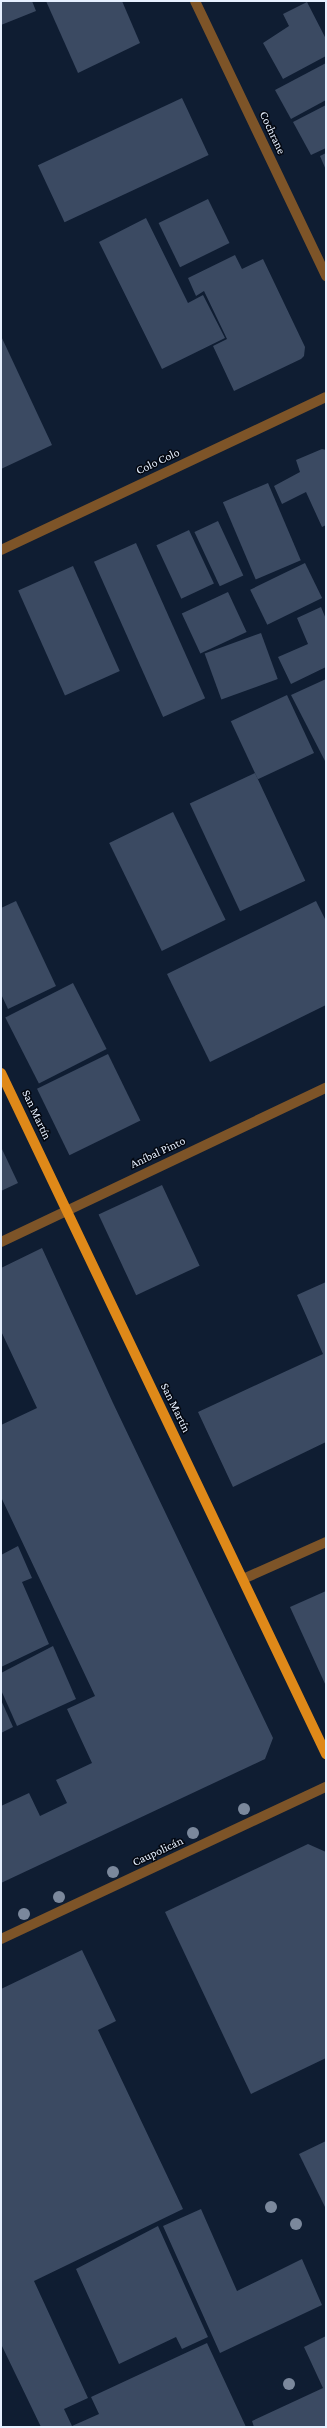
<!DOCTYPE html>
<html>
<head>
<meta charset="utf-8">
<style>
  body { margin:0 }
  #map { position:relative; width:327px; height:2428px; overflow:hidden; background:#0f1d32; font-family:"Crimson Pro",serif }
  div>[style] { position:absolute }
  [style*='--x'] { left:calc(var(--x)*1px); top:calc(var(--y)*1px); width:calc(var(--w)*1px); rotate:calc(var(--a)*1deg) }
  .building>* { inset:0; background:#3b4a62; transform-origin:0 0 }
  .minor>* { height:10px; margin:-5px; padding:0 5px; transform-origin:5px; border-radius:5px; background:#7d5428 }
  .major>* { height:10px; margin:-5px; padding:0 5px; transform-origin:5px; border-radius:5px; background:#df8919 }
  .trees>* { width:12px; height:12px; margin:-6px; border-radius:50%; background:#7b889c }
  span { translate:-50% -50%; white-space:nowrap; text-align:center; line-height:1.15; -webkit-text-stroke:3px #030710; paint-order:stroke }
  .street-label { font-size:12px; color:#e6f0ff }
  .frame { position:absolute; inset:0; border:2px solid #e6f0ff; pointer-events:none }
</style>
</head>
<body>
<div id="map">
  <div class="building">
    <i style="clip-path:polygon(1px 1px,32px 1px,36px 11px,1px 25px)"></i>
    <i style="clip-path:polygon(46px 1px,122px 1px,140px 43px,78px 73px)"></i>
    <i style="clip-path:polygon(307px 2px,326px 39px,326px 56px,283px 79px,263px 43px,289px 26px,283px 14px)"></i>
    <i style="clip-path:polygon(326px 63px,326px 100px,291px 119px,275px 90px)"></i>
    <i style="left:182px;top:98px;width:63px;height:159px;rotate:65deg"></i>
    <i style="clip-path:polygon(326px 105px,326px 148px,311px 155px,293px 122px)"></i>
    <i style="clip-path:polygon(326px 153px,326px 170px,320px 156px)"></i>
    <i style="left:208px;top:199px;width:49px;height:55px;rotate:64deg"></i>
    <i style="clip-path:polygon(146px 218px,188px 303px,203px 295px,225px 338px,162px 369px,99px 242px)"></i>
    <i style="clip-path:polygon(235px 255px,242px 269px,263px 259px,305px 347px,304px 356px,301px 359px,234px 391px,213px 346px,227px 339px,204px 291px,196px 296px,188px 278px)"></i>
    <i style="clip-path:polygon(1px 336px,52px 445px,1px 469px)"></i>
    <i style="clip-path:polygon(322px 449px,326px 450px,326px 525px,322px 527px,306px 492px,282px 504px,274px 486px,300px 472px,296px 460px)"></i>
    <i style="left:268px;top:483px;width:84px;height:49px;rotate:67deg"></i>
    <i style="left:218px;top:521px;width:60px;height:26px;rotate:65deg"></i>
    <i style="left:189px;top:530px;width:59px;height:36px;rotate:65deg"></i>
    <i style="left:136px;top:543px;width:170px;height:46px;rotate:66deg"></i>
    <i style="left:305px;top:563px;width:39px;height:61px;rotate:64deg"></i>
    <i style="left:73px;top:566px;width:115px;height:60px;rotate:66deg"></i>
    <i style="left:228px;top:592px;width:44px;height:51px;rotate:65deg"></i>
    <i style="clip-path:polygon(321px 607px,326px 619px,326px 667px,291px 684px,278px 657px,308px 644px,297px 618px)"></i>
    <i style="left:261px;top:633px;width:49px;height:60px;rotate:70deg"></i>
    <i style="clip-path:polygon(326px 679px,326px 760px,325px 761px,291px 695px)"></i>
    <i style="left:287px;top:695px;width:64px;height:62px;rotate:65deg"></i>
    <i style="left:255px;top:773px;width:119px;height:72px;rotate:65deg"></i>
    <i style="left:173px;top:812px;width:120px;height:71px;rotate:64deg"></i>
    <i style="clip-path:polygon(16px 901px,56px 986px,8px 1009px,1px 994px,1px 908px)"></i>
    <i style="clip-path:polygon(316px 901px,326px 921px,326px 1005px,210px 1062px,167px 974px)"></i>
    <i style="left:73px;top:983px;width:74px;height:76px;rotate:63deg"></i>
    <i style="left:108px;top:1054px;width:74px;height:79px;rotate:64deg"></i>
    <i style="clip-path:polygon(1px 1147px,18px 1183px,1px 1191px)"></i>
    <i style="left:162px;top:1185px;width:89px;height:70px;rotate:65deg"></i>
    <i style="clip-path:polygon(42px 1248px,113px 1403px,273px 1738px,265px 1759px,1px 1883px,1px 1806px,29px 1793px,40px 1816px,67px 1803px,56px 1780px,92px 1763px,67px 1709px,95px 1696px,1px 1497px,1px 1425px,37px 1408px,1px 1331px,1px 1268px)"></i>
    <i style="clip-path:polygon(326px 1282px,326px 1442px,233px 1487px,198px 1412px,323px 1354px,297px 1295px)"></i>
    <i style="clip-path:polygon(18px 1546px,32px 1578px,22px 1582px,49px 1644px,1px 1667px,1px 1555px)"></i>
    <i style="clip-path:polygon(326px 1591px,326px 1686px,290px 1607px)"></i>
    <i style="clip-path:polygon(53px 1646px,76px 1699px,17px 1726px,1px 1690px,1px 1673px)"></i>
    <i style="clip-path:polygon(1px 1700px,13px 1727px,1px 1733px)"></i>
    <i style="clip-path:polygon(308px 1844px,326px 1852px,326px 2058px,251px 2094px,165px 1912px)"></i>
    <i style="clip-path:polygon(82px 1950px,116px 2021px,98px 2030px,183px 2209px,34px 2281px,88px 2398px,64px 2409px,72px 2426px,99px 2414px,91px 2397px,207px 2343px,246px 2427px,41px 2427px,1px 2344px,1px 1989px)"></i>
    <i style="clip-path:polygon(326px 2141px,326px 2209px,299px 2154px)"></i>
    <i style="clip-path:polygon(201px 2209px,237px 2291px,302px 2259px,322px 2305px,220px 2353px,163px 2226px)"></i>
    <i style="clip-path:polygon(158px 2226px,208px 2337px,182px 2349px,176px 2337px,119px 2364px,76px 2269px)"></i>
    <i style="clip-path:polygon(326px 2336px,326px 2427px,254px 2427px,252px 2421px,323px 2388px,304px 2347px)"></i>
  </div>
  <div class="minor">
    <i style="--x:195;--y:1;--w:305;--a:64.5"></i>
    <i style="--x:1;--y:550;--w:359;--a:-25.2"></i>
    <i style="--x:1;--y:1242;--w:360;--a:-25.4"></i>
    <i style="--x:243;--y:1579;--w:91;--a:-24"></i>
    <i style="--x:1;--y:1939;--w:359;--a:-25.1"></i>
  </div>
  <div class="major">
    <i style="--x:1;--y:1073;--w:755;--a:64.49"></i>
  </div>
  <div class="trees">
    <i style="left:244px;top:1809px"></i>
    <i style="left:193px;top:1833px"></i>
    <i style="left:113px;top:1872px"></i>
    <i style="left:59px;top:1897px"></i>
    <i style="left:24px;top:1914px"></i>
    <i style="left:271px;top:2207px"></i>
    <i style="left:296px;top:2224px"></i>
    <i style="left:289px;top:2384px"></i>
  </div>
  <div class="street-label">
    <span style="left:272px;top:133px;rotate:65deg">Cochrane</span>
    <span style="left:158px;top:462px;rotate:-25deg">Colo Colo</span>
    <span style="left:36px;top:1115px;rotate:65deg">San Martín</span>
    <span style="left:158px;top:1153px;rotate:-25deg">Aníbal Pinto</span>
    <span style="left:175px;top:1408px;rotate:64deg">San Martín</span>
    <span style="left:158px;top:1852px;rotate:-25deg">Caupolicán</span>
  </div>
  <div class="frame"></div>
</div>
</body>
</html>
